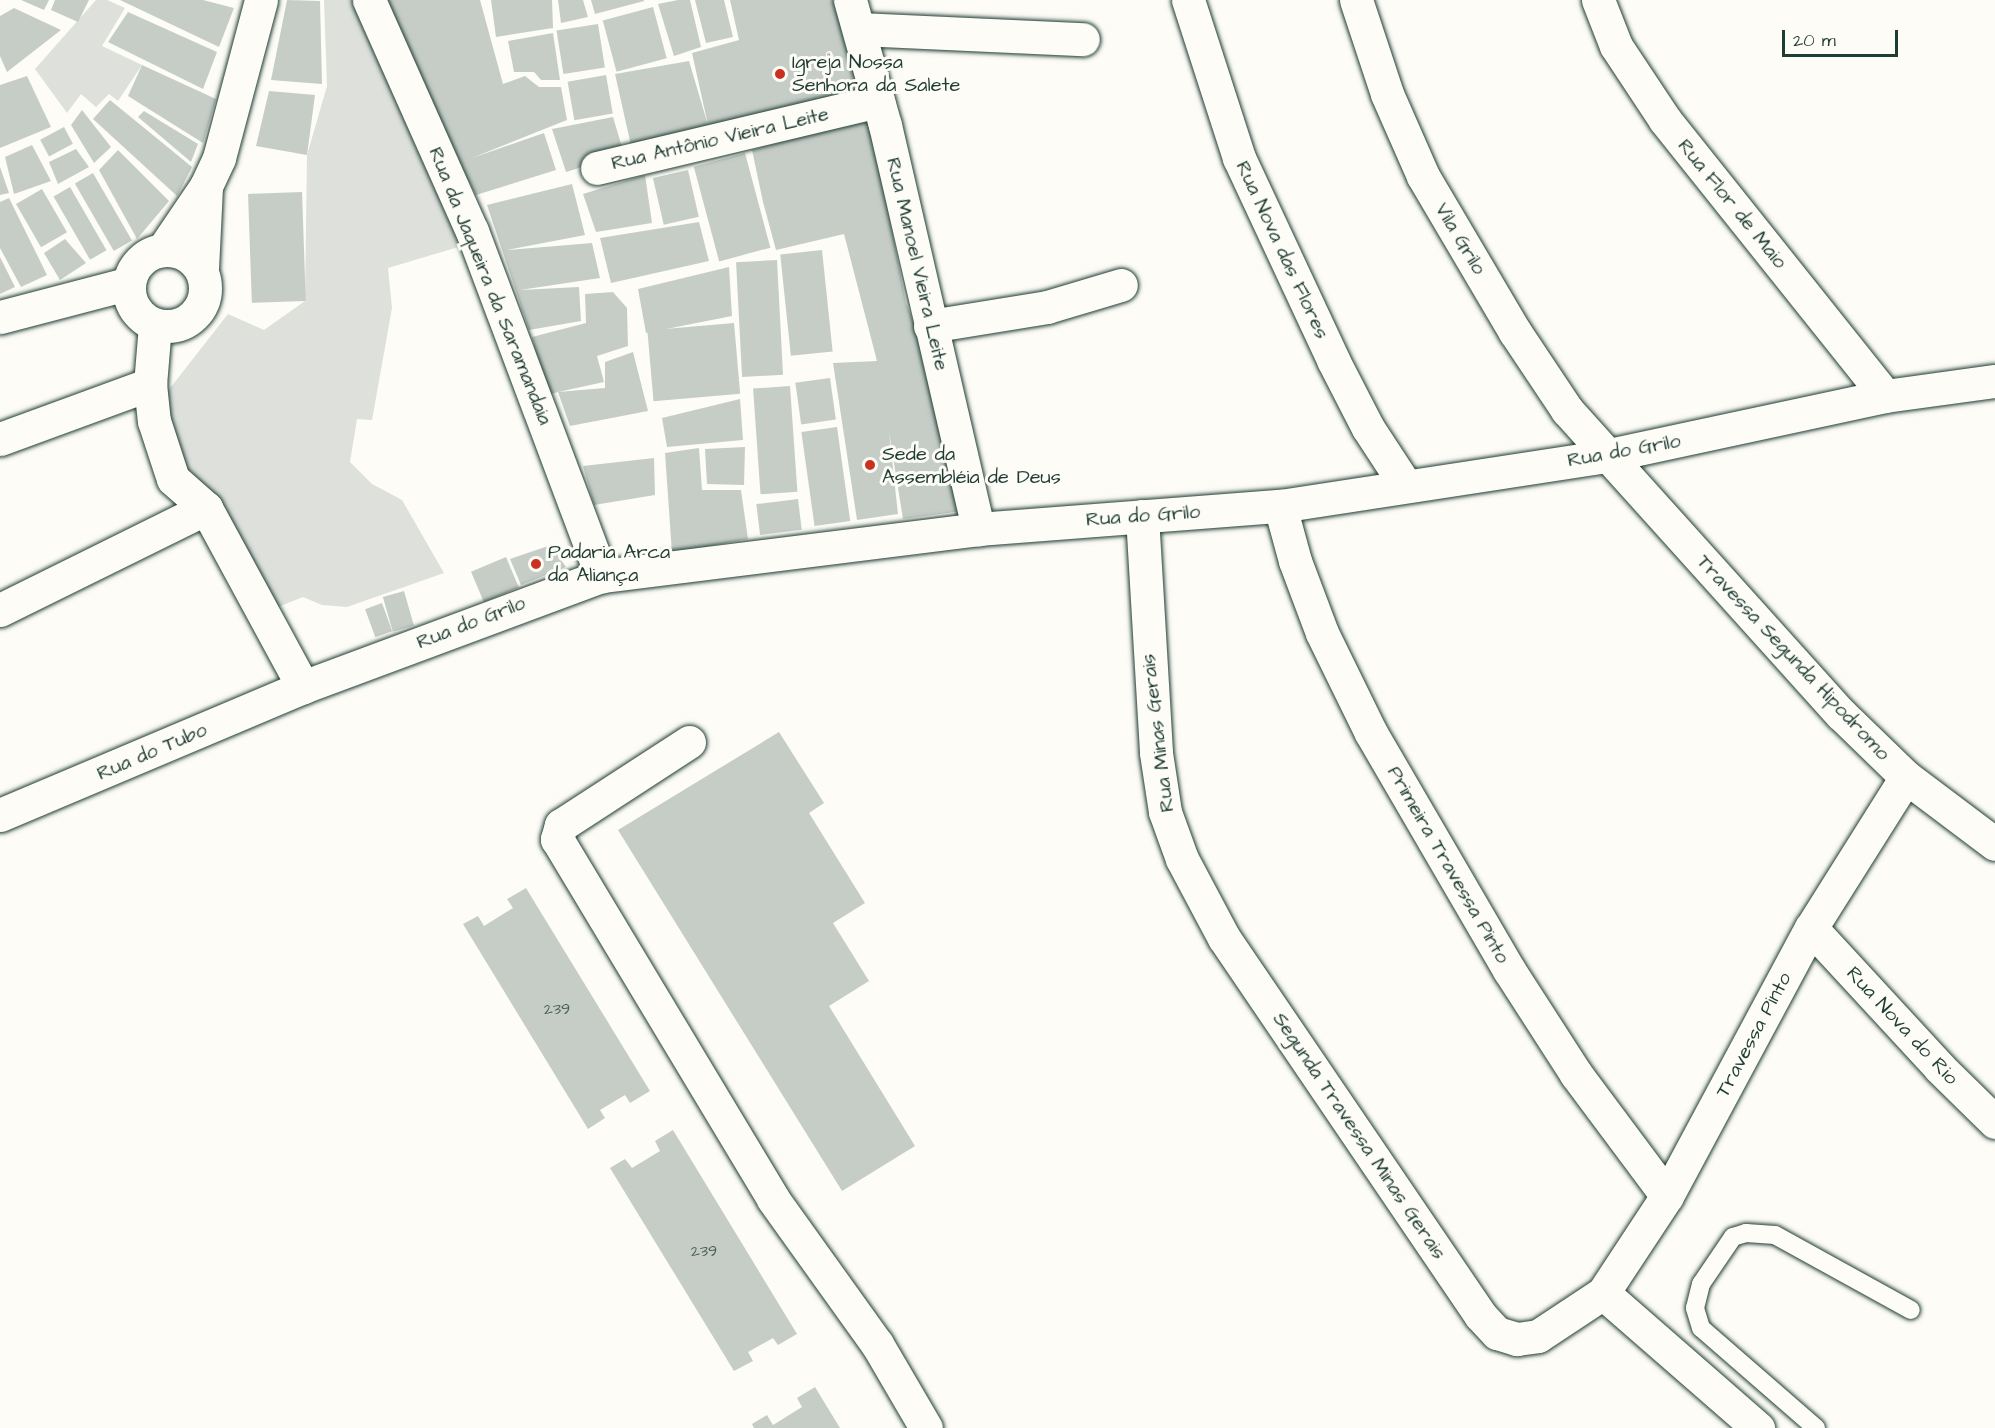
<!DOCTYPE html>
<html>
<head>
<meta charset="utf-8">
<style>
  body { margin:0 }
  #map { position:relative; width:1995px; height:1428px; overflow:hidden; background:#fdfcf7; font-family:"Architects Daughter",sans-serif }
  div>[style] { position:absolute }
  [style*='--x'] { left:calc(var(--x)*1px); top:calc(var(--y)*1px); width:calc(var(--w)*1px); rotate:calc(var(--a)*1deg) }
  .green>* { inset:0; background:#dde0db }
  .building>* { inset:0; background:#c6cdc7; transform-origin:0 0 }
  .roads { filter:drop-shadow(0 0 2px #1f3d34) drop-shadow(0 0 2px #1f3d34) }
  .service>* { height:18px; margin:-9px; padding:0 9px; transform-origin:9px; border-radius:9px; background:#fdfcf7 }
  .minor>* { height:33px; margin:-16.5px; padding:0 16.5px; transform-origin:16.5px; border-radius:16.5px; background:#fdfcf7 }
  .minor>.ring { margin:-16.5px; padding:0; box-sizing:content-box; background:none; border:33px solid #fdfcf7; border-radius:50% }
  .dots>* { width:16px; height:16px; translate:-50% -50%; box-sizing:border-box; border:3px solid #fdfcf7; border-radius:50% }
  span { translate:-50% -50%; white-space:nowrap; text-align:center; line-height:1.15; -webkit-text-stroke:6px #fdfcf7; paint-order:stroke }
  .number-label { font-size:16px; color:#496159 }
  .number-label span { -webkit-text-stroke-width:0 }
  .poi-label { font-size:20px; color:#1f3d34 }
  .left { translate:0 -50%; text-align:left }
  .street-label { font-size:20px; color:#1f3d34 }
  .scale { position:absolute; left:1782px; top:30px; width:116px; height:27px; box-sizing:border-box; border:3px solid #1f3d34; border-top:0; padding-left:8px; font-size:18px; line-height:21px; white-space:nowrap; color:#1f3d34; -webkit-text-stroke:4px #fdfcf7; paint-order:stroke }
</style>
</head>
<body>
<div id="map">
  <div class="green">
    <i style="clip-path:polygon(96px 0,107px 0,125px 8px,102px 46px,142px 65px,118px 101px,109px 94px,96px 107px,81px 94px,67px 113px,35px 69px)"></i>
    <i style="clip-path:polygon(324px 0,359px 0,465px 245px,388px 268px,392px 308px,372px 420px,357px 419px,350px 462px,372px 484px,402px 500px,444px 573px,347px 607px,322px 605px,303px 597px,273px 609px,177px 474px,167px 392px,228px 314px,264px 330px,305px 301px,307px 155px,327px 86px)"></i>
  </div>
  <div class="building">
    <i style="clip-path:polygon(21px 0,49px 0,44px 10px)"></i>
    <i style="clip-path:polygon(55px 0,89px 0,78px 22px,51px 10px)"></i>
    <i style="clip-path:polygon(120px 0,203px 0,234px 8px,219px 47px)"></i>
    <i style="clip-path:polygon(287px 0,320px 1px,322px 84px,271px 80px)"></i>
    <i style="clip-path:polygon(385px 0,480px 0,503px 84px,525px 76px,539px 87px,561px 87px,567px 120px,472px 158px,544px 133px,556px 170px,476px 195px,432px 111px)"></i>
    <i style="clip-path:polygon(491px 0,552px 0,553px 28px,496px 37px)"></i>
    <i style="clip-path:polygon(558px 0,583px 0,588px 17px,561px 23px)"></i>
    <i style="clip-path:polygon(591px 0,644px 0,644px 1px,595px 14px)"></i>
    <i style="clip-path:polygon(678px 0,690px 0,701px 47px,674px 56px,658px 4px)"></i>
    <i style="clip-path:polygon(695px 0,724px 0,733px 37px,706px 43px)"></i>
    <i style="clip-path:polygon(730px 0,837px 0,871px 95px,632px 150px,615px 74px,689px 61px,708px 125px,692px 53px,739px 40px)"></i>
    <i style="left:653px;top:7px;width:53px;height:52px;rotate:75deg"></i>
    <i style="clip-path:polygon(14px 8px,61px 30px,7px 72px,0 56px,0 16px)"></i>
    <i style="clip-path:polygon(128px 12px,217px 52px,203px 89px,108px 42px)"></i>
    <i style="left:598px;top:24px;width:44px;height:42px;rotate:81deg"></i>
    <i style="clip-path:polygon(553px 33px,560px 80px,541px 80px,534px 72px,514px 72px,508px 41px)"></i>
    <i style="clip-path:polygon(142px 65px,216px 99px,203px 143px,128px 96px)"></i>
    <i style="left:606px;top:75px;width:39px;height:39px;rotate:80deg"></i>
    <i style="clip-path:polygon(27px 76px,51px 127px,0 148px,0 85px)"></i>
    <i style="clip-path:polygon(269px 91px,315px 95px,307px 155px,256px 146px)"></i>
    <i style="clip-path:polygon(110px 100px,192px 167px,177px 196px,93px 119px)"></i>
    <i style="clip-path:polygon(82px 110px,111px 147px,94px 163px,71px 125px)"></i>
    <i style="clip-path:polygon(144px 111px,198px 144px,191px 162px,138px 117px)"></i>
    <i style="clip-path:polygon(613px 117px,624px 154px,566px 172px,552px 129px)"></i>
    <i style="clip-path:polygon(870px 118px,906px 303px,919px 336px,962px 511px,903px 519px,889px 432px,898px 514px,857px 520px,833px 363px,877px 361px,844px 234px,776px 250px,763px 202px,752px 150px)"></i>
    <i style="left:64px;top:127px;width:19px;height:27px;rotate:62deg"></i>
    <i style="clip-path:polygon(32px 145px,51px 181px,14px 194px,5px 157px)"></i>
    <i style="clip-path:polygon(76px 149px,89px 167px,58px 184px,49px 162px)"></i>
    <i style="clip-path:polygon(118px 150px,169px 201px,137px 239px,99px 170px)"></i>
    <i style="left:745px;top:153px;width:98px;height:53px;rotate:75deg"></i>
    <i style="clip-path:polygon(0 167px,9px 193px,0 195px)"></i>
    <i style="left:688px;top:170px;width:48px;height:36px;rotate:77deg"></i>
    <i style="left:93px;top:173px;width:78px;height:21px;rotate:60deg"></i>
    <i style="clip-path:polygon(645px 175px,652px 223px,596px 232px,583px 194px)"></i>
    <i style="clip-path:polygon(572px 184px,585px 235px,507px 250px,592px 243px,600px 278px,520px 290px,579px 287px,581px 321px,529px 330px,487px 205px)"></i>
    <i style="left:70px;top:187px;width:73px;height:19px;rotate:60deg"></i>
    <i style="left:42px;top:189px;width:50px;height:30px;rotate:60deg"></i>
    <i style="left:302px;top:192px;width:109px;height:54px;rotate:88deg"></i>
    <i style="clip-path:polygon(9px 198px,47px 275px,21px 287px,0 248px,0 202px)"></i>
    <i style="clip-path:polygon(699px 222px,709px 261px,611px 283px,600px 238px)"></i>
    <i style="clip-path:polygon(65px 239px,86px 263px,60px 280px,44px 253px)"></i>
    <i style="left:822px;top:250px;width:102px;height:42px;rotate:84deg"></i>
    <i style="clip-path:polygon(0 257px,15px 287px,0 294px)"></i>
    <i style="left:777px;top:260px;width:115px;height:41px;rotate:87deg"></i>
    <i style="clip-path:polygon(729px 267px,732px 316px,646px 333px,638px 289px)"></i>
    <i style="clip-path:polygon(613px 292px,627px 308px,628px 346px,597px 356px,604px 382px,558px 392px,605px 388px,605px 362px,633px 352px,648px 411px,570px 426px,558px 392px,547px 395px,532px 337px,586px 323px,585px 294px)"></i>
    <i style="left:734px;top:323px;width:71px;height:87px;rotate:85deg"></i>
    <i style="left:830px;top:378px;width:42px;height:35px;rotate:82deg"></i>
    <i style="left:790px;top:386px;width:106px;height:37px;rotate:86deg"></i>
    <i style="clip-path:polygon(740px 399px,743px 440px,667px 447px,662px 418px)"></i>
    <i style="left:837px;top:427px;width:95px;height:36px;rotate:82deg"></i>
    <i style="clip-path:polygon(745px 447px,744px 485px,707px 484px,705px 449px)"></i>
    <i style="clip-path:polygon(699px 448px,702px 490px,741px 490px,748px 539px,672px 553px,665px 453px)"></i>
    <i style="clip-path:polygon(654px 458px,655px 495px,594px 505px,583px 466px)"></i>
    <i style="left:798px;top:499px;width:31px;height:42px;rotate:83deg"></i>
    <i style="clip-path:polygon(551px 545px,566px 567px,521px 585px,510px 559px)"></i>
    <i style="left:506px;top:557px;width:33px;height:38px;rotate:67deg"></i>
    <i style="left:404px;top:591px;width:36px;height:22px;rotate:74deg"></i>
    <i style="left:382px;top:603px;width:30px;height:18px;rotate:70deg"></i>
    <i style="clip-path:polygon(779px 732px,824px 803px,809px 813px,865px 903px,833px 923px,869px 981px,829px 1006px,915px 1146px,842px 1191px,618px 830px)"></i>
    <i style="clip-path:polygon(526px 888px,650px 1091px,630px 1103px,625px 1095px,600px 1110px,605px 1118px,588px 1129px,463px 924px,478px 916px,484px 926px,513px 908px,507px 899px)"></i>
    <i style="clip-path:polygon(673px 1130px,797px 1334px,778px 1345px,773px 1338px,748px 1352px,753px 1361px,734px 1371px,610px 1168px,625px 1159px,632px 1168px,660px 1151px,655px 1141px)"></i>
    <i style="clip-path:polygon(815px 1387px,840px 1428px,754px 1428px,752px 1424px,767px 1415px,773px 1425px,802px 1407px,797px 1398px)"></i>
  </div>
  <div class="roads">
    <div class="service">
      <i style="--x:1816;--y:1428;--w:152;--a:-139"></i>
      <i style="--x:1701;--y:1328;--w:21;--a:-107"></i>
      <i style="--x:1695;--y:1308;--w:25;--a:-76"></i>
      <i style="--x:1701;--y:1284;--w:57;--a:-55.8"></i>
      <i style="--x:1733;--y:1237;--w:14;--a:-17"></i>
      <i style="--x:1746;--y:1233;--w:29;--a:4"></i>
      <i style="--x:1775;--y:1235;--w:155;--a:28.9"></i>
    </div>
    <div class="minor">
      <i style="--x:369;--y:0;--w:253;--a:66"></i>
      <i style="--x:472;--y:231;--w:369;--a:69.4"></i>
      <i style="--x:850;--y:0;--w:130;--a:74.4"></i>
      <i style="--x:885;--y:125;--w:415;--a:77"></i>
      <i style="--x:1188;--y:0;--w:166;--a:72.1"></i>
      <i style="--x:1239;--y:158;--w:223;--a:65"></i>
      <i style="--x:1333;--y:360;--w:76;--a:62.8"></i>
      <i style="--x:1368;--y:428;--w:69;--a:56.8"></i>
      <i style="--x:1356;--y:0;--w:99;--a:71.7"></i>
      <i style="--x:1387;--y:94;--w:90;--a:66.3"></i>
      <i style="--x:1423;--y:176;--w:181;--a:59.5"></i>
      <i style="--x:1515;--y:332;--w:94;--a:56.3"></i>
      <i style="--x:1567;--y:410;--w:409;--a:48"></i>
      <i style="--x:1841;--y:714;--w:91;--a:44.1"></i>
      <i style="--x:1906;--y:777;--w:111;--a:37"></i>
      <i style="--x:1598;--y:0;--w:49;--a:68.6"></i>
      <i style="--x:1616;--y:46;--w:89;--a:56.5"></i>
      <i style="--x:1665;--y:120;--w:353;--a:51.4"></i>
      <i style="--x:859;--y:29;--w:224;--a:2.6"></i>
      <i style="--x:597;--y:168;--w:289;--a:-13.4"></i>
      <i style="--x:164;--y:248;--w:75;--a:-55.9"></i>
      <i style="--x:206;--y:186;--w:31;--a:-65"></i>
      <i style="--x:219;--y:158;--w:163;--a:-75.1"></i>
      <i class="ring" style="left:129px;top:250px;width:43px;height:43px"></i>
      <i style="--x:202;--y:269;--w:83;--a:-87.2"></i>
      <i style="--x:0;--y:317;--w:131;--a:-14.6"></i>
      <i style="--x:155;--y:325;--w:59;--a:94.8"></i>
      <i style="--x:150;--y:384;--w:37;--a:84"></i>
      <i style="--x:154;--y:421;--w:61;--a:71.9"></i>
      <i style="--x:173;--y:479;--w:44;--a:41.3"></i>
      <i style="--x:206;--y:508;--w:204;--a:61.5"></i>
      <i style="--x:930;--y:326;--w:119;--a:-9.2"></i>
      <i style="--x:1047;--y:307;--w:77;--a:-16.6"></i>
      <i style="--x:0;--y:439;--w:160;--a:-20.1"></i>
      <i style="--x:1280;--y:506;--w:57;--a:74.7"></i>
      <i style="--x:1295;--y:561;--w:77;--a:69.4"></i>
      <i style="--x:1322;--y:633;--w:111;--a:63.9"></i>
      <i style="--x:1371;--y:733;--w:274;--a:59.8"></i>
      <i style="--x:1509;--y:970;--w:124;--a:57.2"></i>
      <i style="--x:1576;--y:1074;--w:152;--a:53.3"></i>
      <i style="--x:1142;--y:516;--w:237;--a:86.6"></i>
      <i style="--x:1156;--y:753;--w:60;--a:81.3"></i>
      <i style="--x:1165;--y:812;--w:50;--a:70.1"></i>
      <i style="--x:1182;--y:859;--w:89;--a:62"></i>
      <i style="--x:1224;--y:938;--w:456;--a:55.8"></i>
      <i style="--x:1480;--y:1315;--w:25;--a:47"></i>
      <i style="--x:1497;--y:1333;--w:21;--a:17"></i>
      <i style="--x:1517;--y:1339;--w:21;--a:-8"></i>
      <i style="--x:1538;--y:1336;--w:78;--a:-33.5"></i>
      <i style="--x:1603;--y:1293;--w:116;--a:-56.6"></i>
      <i style="--x:1667;--y:1196;--w:304;--a:-61.8"></i>
      <i style="--x:1811;--y:928;--w:178;--a:-57.8"></i>
      <i style="--x:0;--y:610;--w:230;--a:-26.3"></i>
      <i style="--x:689;--y:742;--w:153;--a:147"></i>
      <i style="--x:561;--y:825;--w:15;--a:106"></i>
      <i style="--x:557;--y:839;--w:420;--a:59"></i>
      <i style="--x:773;--y:1199;--w:178;--a:54.4"></i>
      <i style="--x:877;--y:1344;--w:97;--a:59.7"></i>
      <i style="--x:0;--y:815;--w:329;--a:-22.9"></i>
      <i style="--x:303;--y:687;--w:319;--a:-20.4"></i>
      <i style="--x:602;--y:576;--w:379;--a:-7.1"></i>
      <i style="--x:978;--y:529;--w:303;--a:-4.4"></i>
      <i style="--x:1280;--y:506;--w:329;--a:-8.7"></i>
      <i style="--x:1605;--y:456;--w:286;--a:-12.1"></i>
      <i style="--x:1885;--y:396;--w:111;--a:-7.8"></i>
      <i style="--x:1811;--y:928;--w:190;--a:47.3"></i>
      <i style="--x:1940;--y:1068;--w:77;--a:44.5"></i>
      <i style="--x:1603;--y:1293;--w:206;--a:41.1"></i>
    </div>
  </div>
  <div class="dots">
    <i style="left:780px;top:74px;background:#c8321e"></i>
    <i style="left:870px;top:465px;background:#c8321e"></i>
    <i style="left:536px;top:564px;background:#c8321e"></i>
  </div>
  <div class="number-label">
    <span style="left:557px;top:1009px">239</span>
    <span style="left:704px;top:1251px">239</span>
  </div>
  <div class="poi-label">
    <span class="left" style="left:792px;top:74px">Igreja Nossa<br>Senhora da Salete</span>
    <span class="left" style="left:882px;top:466px">Sede da<br>Assembléia de Deus</span>
    <span class="left" style="left:548px;top:564px">Padaria Arca<br>da Aliança</span>
  </div>
  <div class="street-label">
    <span style="left:720px;top:139px;rotate:-13deg">Rua Antônio Vieira Leite</span>
    <span style="left:1732px;top:204px;rotate:51deg">Rua Flor de Maio</span>
    <span style="left:1460px;top:239px;rotate:59deg">Vila Grilo</span>
    <span style="left:1282px;top:250px;rotate:65deg">Rua Nova das Flores</span>
    <span style="left:917px;top:264px;rotate:77deg">Rua Manoel Vieira Leite</span>
    <span style="left:490px;top:286px;rotate:68deg">Rua da Jaqueira da Saramandaia</span>
    <span style="left:1624px;top:451px;rotate:-10deg">Rua do Grilo</span>
    <span style="left:1143px;top:516px;rotate:-4deg">Rua do Grilo</span>
    <span style="left:471px;top:623px;rotate:-21deg">Rua do Grilo</span>
    <span style="left:1793px;top:658px;rotate:47deg">Travessa Segunda Hipodromo</span>
    <span style="left:1158px;top:733px;rotate:-97deg">Rua Minas Gerais</span>
    <span style="left:152px;top:752px;rotate:-23deg">Rua do Tubo</span>
    <span style="left:1448px;top:865px;rotate:60deg">Primeira Travessa Pinto</span>
    <span style="left:1902px;top:1026px;rotate:47deg">Rua Nova do Rio</span>
    <span style="left:1754px;top:1035px;rotate:-62deg">Travessa Pinto</span>
    <span style="left:1359px;top:1136px;rotate:56deg">Segunda Travessa Minas Gerais</span>
  </div>
  <div class="scale">20 m</div>
</div>
</body>
</html>
